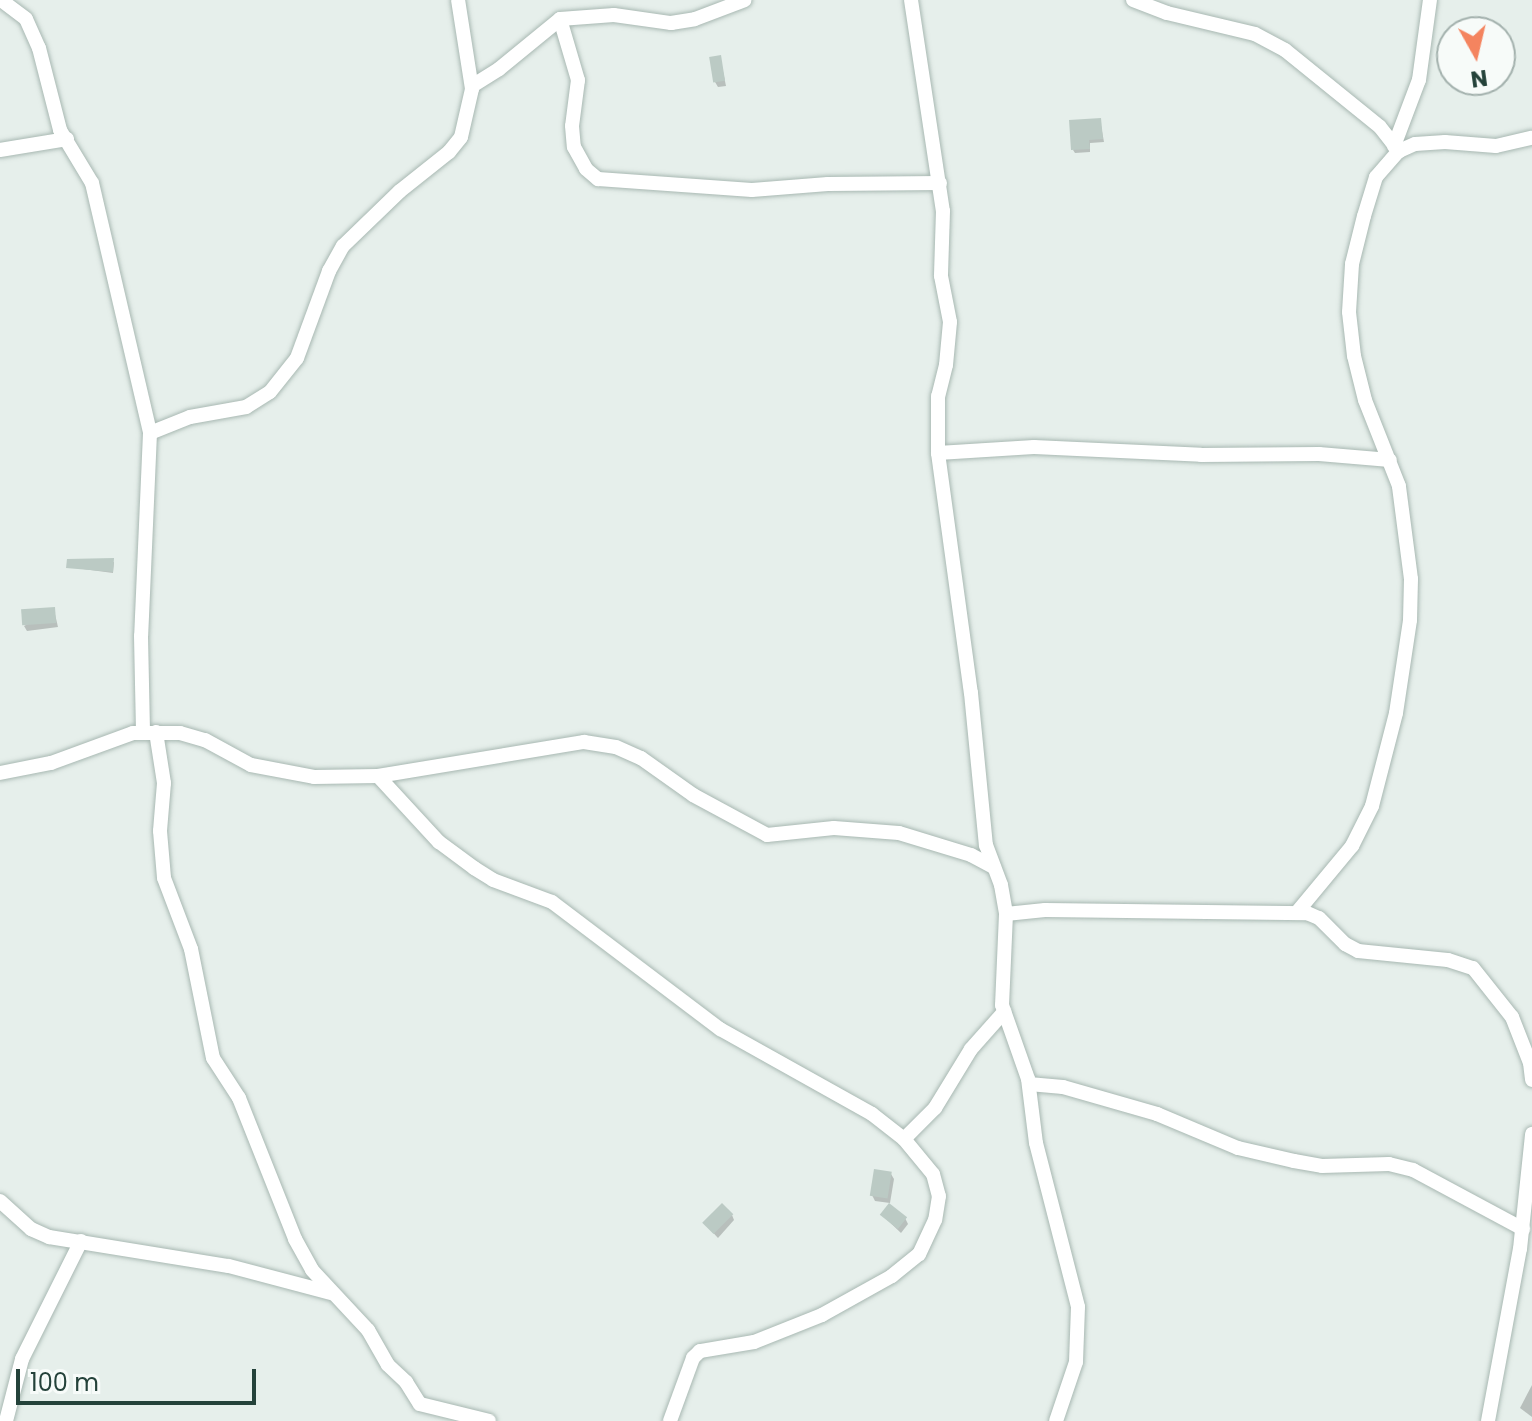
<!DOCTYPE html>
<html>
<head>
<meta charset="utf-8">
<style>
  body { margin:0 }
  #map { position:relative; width:1532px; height:1421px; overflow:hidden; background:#e6efeb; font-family:Poppins,sans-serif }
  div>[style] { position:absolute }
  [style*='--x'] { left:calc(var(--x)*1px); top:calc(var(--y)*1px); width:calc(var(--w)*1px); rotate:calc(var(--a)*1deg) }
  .shadow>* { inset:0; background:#0003 }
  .building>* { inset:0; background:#bbcac4; transform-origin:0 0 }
  .roads { filter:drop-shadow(0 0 2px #a8b8b2) drop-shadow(0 0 2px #a8b8b2) }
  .minor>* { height:14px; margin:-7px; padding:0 7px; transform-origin:7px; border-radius:7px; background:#fff }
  span { translate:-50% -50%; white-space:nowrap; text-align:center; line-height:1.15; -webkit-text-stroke:6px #f7fbf9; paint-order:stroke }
  .north { position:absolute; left:1436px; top:16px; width:80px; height:80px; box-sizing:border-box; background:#f7fbf9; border:2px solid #a3b1ad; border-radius:50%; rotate:172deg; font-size:22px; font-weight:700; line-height:32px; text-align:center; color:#24423a }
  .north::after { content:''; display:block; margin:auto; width:28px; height:36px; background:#f4845f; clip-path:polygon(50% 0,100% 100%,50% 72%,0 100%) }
  .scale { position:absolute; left:16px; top:1369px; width:240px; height:36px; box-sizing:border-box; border:4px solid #24423a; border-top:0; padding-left:10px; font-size:24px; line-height:28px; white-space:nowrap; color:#24423a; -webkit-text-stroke:6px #f7fbf9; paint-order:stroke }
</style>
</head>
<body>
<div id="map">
  <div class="shadow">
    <i style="clip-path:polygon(720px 57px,726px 86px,718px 87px,715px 82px)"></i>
    <i style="clip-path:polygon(1100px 120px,1104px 142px,1090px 143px,1090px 152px,1075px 153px,1073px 150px)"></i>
    <i style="clip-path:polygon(114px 562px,113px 573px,68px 567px)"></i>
    <i style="clip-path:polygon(54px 610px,58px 627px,27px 631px,24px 626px)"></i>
    <i style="clip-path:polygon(891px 1174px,894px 1179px,890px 1203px,875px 1201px,872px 1195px)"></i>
    <i style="clip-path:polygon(732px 1215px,734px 1220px,718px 1238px,705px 1224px)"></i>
    <i style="clip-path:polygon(882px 1215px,905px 1218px,908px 1224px,901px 1233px)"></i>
    <i style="clip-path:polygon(1532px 1385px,1532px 1417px,1520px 1408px)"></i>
  </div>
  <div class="building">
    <i style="left:721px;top:55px;width:26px;height:12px;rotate:81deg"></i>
    <i style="clip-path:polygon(1101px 118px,1103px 139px,1089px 140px,1090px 149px,1071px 150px,1069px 120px)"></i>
    <i style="clip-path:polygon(114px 558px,113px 572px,66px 568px,67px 559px)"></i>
    <i style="left:55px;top:607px;width:16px;height:34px;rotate:86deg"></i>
    <i style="left:874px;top:1169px;width:18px;height:27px;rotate:9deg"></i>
    <i style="left:722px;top:1203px;width:16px;height:28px;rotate:45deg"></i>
    <i style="left:889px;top:1203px;width:23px;height:15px;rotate:38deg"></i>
  </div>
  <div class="roads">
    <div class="minor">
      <i style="--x:1;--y:0;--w:31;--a:37"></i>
      <i style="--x:26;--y:19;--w:32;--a:66"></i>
      <i style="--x:39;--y:48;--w:85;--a:75.6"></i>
      <i style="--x:60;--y:130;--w:62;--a:58.9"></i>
      <i style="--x:92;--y:183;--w:257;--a:76.9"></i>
      <i style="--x:150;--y:433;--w:203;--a:92.5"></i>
      <i style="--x:141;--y:636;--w:97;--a:88.8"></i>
      <i style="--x:911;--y:0;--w:213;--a:81.4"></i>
      <i style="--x:943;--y:211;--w:65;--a:91.8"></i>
      <i style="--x:941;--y:276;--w:47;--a:78.9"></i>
      <i style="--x:950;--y:322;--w:43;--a:95.3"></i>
      <i style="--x:946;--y:365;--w:32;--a:104"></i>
      <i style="--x:938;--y:396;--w:57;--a:90"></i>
      <i style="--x:938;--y:453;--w:242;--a:82.2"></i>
      <i style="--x:971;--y:693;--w:153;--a:84.4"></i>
      <i style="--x:986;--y:845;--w:43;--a:69.4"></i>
      <i style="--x:1001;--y:885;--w:29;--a:80"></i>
      <i style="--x:1006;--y:914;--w:91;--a:92.5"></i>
      <i style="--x:1002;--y:1005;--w:78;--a:70.6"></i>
      <i style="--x:1028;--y:1079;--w:64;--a:82.9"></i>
      <i style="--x:1036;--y:1143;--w:169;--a:75.6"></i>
      <i style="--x:1078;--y:1307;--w:55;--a:92.1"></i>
      <i style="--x:1076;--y:1362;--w:62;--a:108.7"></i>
      <i style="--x:1133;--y:0;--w:36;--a:21"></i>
      <i style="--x:1167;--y:13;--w:90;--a:13.4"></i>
      <i style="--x:1255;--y:34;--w:34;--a:28"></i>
      <i style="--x:1285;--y:50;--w:122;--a:39"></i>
      <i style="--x:1380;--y:127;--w:31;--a:52"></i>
      <i style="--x:560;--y:19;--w:64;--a:73.6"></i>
      <i style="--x:578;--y:80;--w:46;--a:97.4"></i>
      <i style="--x:572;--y:126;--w:21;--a:85"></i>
      <i style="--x:574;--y:147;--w:25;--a:61"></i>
      <i style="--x:586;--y:169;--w:16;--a:40"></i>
      <i style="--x:598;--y:179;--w:154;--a:4.1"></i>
      <i style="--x:752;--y:190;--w:76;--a:-4.5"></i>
      <i style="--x:828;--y:184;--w:112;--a:-0.5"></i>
      <i style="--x:472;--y:86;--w:32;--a:-32"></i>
      <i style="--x:499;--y:69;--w:79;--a:-39.3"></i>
      <i style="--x:560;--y:19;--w:54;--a:-4.2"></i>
      <i style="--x:614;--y:15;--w:58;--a:8"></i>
      <i style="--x:671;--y:23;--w:24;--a:-9"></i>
      <i style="--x:695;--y:19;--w:53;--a:-20.8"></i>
      <i style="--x:1394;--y:146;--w:71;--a:-69.3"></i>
      <i style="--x:1419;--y:80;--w:81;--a:-82.2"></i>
      <i style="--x:0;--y:150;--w:68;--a:-9.3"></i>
      <i style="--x:150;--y:433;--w:43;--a:-21.8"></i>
      <i style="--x:190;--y:417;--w:57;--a:-10.1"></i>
      <i style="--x:246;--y:407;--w:28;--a:-32"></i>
      <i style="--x:270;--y:392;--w:43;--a:-51.5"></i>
      <i style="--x:297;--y:358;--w:93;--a:-69.8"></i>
      <i style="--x:329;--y:271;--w:29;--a:-61"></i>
      <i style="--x:343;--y:246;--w:79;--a:-44"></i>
      <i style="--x:400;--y:191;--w:63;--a:-38.5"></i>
      <i style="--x:449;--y:152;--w:19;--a:-51"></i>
      <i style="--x:461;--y:137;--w:49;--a:-77.1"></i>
      <i style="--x:472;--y:89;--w:90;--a:-98.9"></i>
      <i style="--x:938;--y:453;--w:96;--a:-3.6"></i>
      <i style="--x:1034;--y:447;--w:167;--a:2.7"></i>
      <i style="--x:1201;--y:455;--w:118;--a:-0.5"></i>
      <i style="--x:1319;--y:454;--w:71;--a:4.8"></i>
      <i style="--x:156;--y:732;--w:52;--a:81.1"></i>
      <i style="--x:164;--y:783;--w:48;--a:94.8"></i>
      <i style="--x:160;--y:831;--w:47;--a:85.1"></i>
      <i style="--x:164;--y:878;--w:76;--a:69.2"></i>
      <i style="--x:191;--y:949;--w:111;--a:78.6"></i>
      <i style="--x:213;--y:1058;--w:48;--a:57"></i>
      <i style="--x:239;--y:1098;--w:152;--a:68.3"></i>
      <i style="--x:295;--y:1239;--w:35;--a:61"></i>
      <i style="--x:312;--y:1270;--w:82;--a:47"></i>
      <i style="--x:368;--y:1330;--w:40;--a:60.3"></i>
      <i style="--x:388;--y:1365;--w:25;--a:43"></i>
      <i style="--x:406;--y:1382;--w:26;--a:58"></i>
      <i style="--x:420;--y:1404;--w:71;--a:13.8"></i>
      <i style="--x:0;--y:773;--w:52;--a:-11.1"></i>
      <i style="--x:51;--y:763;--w:87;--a:-20.1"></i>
      <i style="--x:133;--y:733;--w:47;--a:0"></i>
      <i style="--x:180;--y:733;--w:26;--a:16"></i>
      <i style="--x:205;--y:740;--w:52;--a:28.5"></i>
      <i style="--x:251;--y:765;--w:64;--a:10.8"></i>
      <i style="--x:314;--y:777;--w:64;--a:-0.9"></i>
      <i style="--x:378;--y:776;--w:209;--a:-9.4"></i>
      <i style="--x:584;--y:742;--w:32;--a:9"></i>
      <i style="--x:616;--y:747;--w:27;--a:24"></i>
      <i style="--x:641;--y:758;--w:64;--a:35.4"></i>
      <i style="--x:693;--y:795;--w:84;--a:28.4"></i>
      <i style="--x:767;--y:835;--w:67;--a:-6"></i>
      <i style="--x:834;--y:828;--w:65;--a:4.4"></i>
      <i style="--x:899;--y:833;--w:75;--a:17"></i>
      <i style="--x:971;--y:855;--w:26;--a:28"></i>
      <i style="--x:378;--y:776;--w:90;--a:47.3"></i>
      <i style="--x:439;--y:842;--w:44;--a:36.6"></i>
      <i style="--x:474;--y:868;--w:22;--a:32"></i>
      <i style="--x:493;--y:880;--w:63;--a:20.4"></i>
      <i style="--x:552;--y:902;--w:211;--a:37.1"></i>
      <i style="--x:720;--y:1029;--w:174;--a:29.2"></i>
      <i style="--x:872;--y:1114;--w:41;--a:38"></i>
      <i style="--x:904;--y:1139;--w:45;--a:50.4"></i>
      <i style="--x:933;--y:1174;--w:23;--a:75"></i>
      <i style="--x:939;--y:1196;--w:24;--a:99"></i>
      <i style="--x:935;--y:1220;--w:38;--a:115"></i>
      <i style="--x:919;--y:1254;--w:35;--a:141"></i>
      <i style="--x:892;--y:1276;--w:80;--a:150.9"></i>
      <i style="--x:822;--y:1315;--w:73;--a:158.3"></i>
      <i style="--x:754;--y:1342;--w:55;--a:170.5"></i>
      <i style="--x:700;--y:1351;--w:10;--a:135"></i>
      <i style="--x:693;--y:1358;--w:67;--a:110.1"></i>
      <i style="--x:1298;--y:911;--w:85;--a:-50.3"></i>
      <i style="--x:1352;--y:846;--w:45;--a:-63.4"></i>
      <i style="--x:1372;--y:806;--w:96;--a:-75.5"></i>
      <i style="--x:1396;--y:713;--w:94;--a:-81.4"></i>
      <i style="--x:1410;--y:620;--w:41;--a:-88.6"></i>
      <i style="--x:1411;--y:579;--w:94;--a:-97.4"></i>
      <i style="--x:1399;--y:486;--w:92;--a:-111.6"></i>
      <i style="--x:1365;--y:400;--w:45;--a:-104"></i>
      <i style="--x:1354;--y:356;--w:44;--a:-96.5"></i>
      <i style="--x:1349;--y:312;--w:48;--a:-86.4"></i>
      <i style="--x:1352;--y:264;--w:49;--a:-76"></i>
      <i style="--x:1364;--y:216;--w:41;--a:-72.9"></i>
      <i style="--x:1376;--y:177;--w:35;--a:-49"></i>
      <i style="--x:1399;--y:151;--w:17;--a:-24"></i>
      <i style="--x:1415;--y:144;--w:30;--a:-4"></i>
      <i style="--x:1445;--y:142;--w:51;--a:4.5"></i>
      <i style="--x:1496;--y:146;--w:37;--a:-13"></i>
      <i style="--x:1006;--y:914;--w:39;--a:-6"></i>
      <i style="--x:1045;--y:910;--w:262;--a:0.7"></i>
      <i style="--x:1307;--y:913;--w:13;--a:23"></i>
      <i style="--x:1319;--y:918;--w:37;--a:45"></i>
      <i style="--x:1345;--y:944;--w:15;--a:28"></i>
      <i style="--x:1358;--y:951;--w:90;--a:5.7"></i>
      <i style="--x:1448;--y:960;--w:26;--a:18"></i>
      <i style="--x:1473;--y:968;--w:63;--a:51.5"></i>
      <i style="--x:1512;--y:1017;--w:49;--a:68.6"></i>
      <i style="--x:1530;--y:1063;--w:17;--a:83"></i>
      <i style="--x:1029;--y:1084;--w:34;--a:5"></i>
      <i style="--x:1063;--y:1087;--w:98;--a:16"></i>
      <i style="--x:1157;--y:1114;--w:88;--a:22.8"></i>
      <i style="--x:1238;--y:1148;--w:57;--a:13.1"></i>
      <i style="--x:1294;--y:1161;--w:28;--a:10"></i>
      <i style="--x:1322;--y:1166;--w:67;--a:-1.7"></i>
      <i style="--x:1389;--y:1164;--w:25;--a:14"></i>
      <i style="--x:1413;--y:1170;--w:125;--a:28.2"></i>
      <i style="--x:904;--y:1139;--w:44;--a:-45"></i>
      <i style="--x:935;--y:1108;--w:69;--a:-58.6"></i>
      <i style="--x:971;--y:1049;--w:50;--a:-48.3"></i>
      <i style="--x:0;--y:1201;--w:42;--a:42.1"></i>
      <i style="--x:31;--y:1229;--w:20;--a:24"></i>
      <i style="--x:49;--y:1237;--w:182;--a:9.2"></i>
      <i style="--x:229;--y:1266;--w:106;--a:14.8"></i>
      <i style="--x:6;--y:1421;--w:64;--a:-75.5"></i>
      <i style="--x:22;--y:1359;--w:132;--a:-63.4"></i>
      <i style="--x:1488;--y:1421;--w:175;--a:-79.5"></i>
      <i style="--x:1520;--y:1249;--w:116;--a:-84"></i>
    </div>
  </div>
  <div class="north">N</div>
  <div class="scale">100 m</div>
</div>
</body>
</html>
